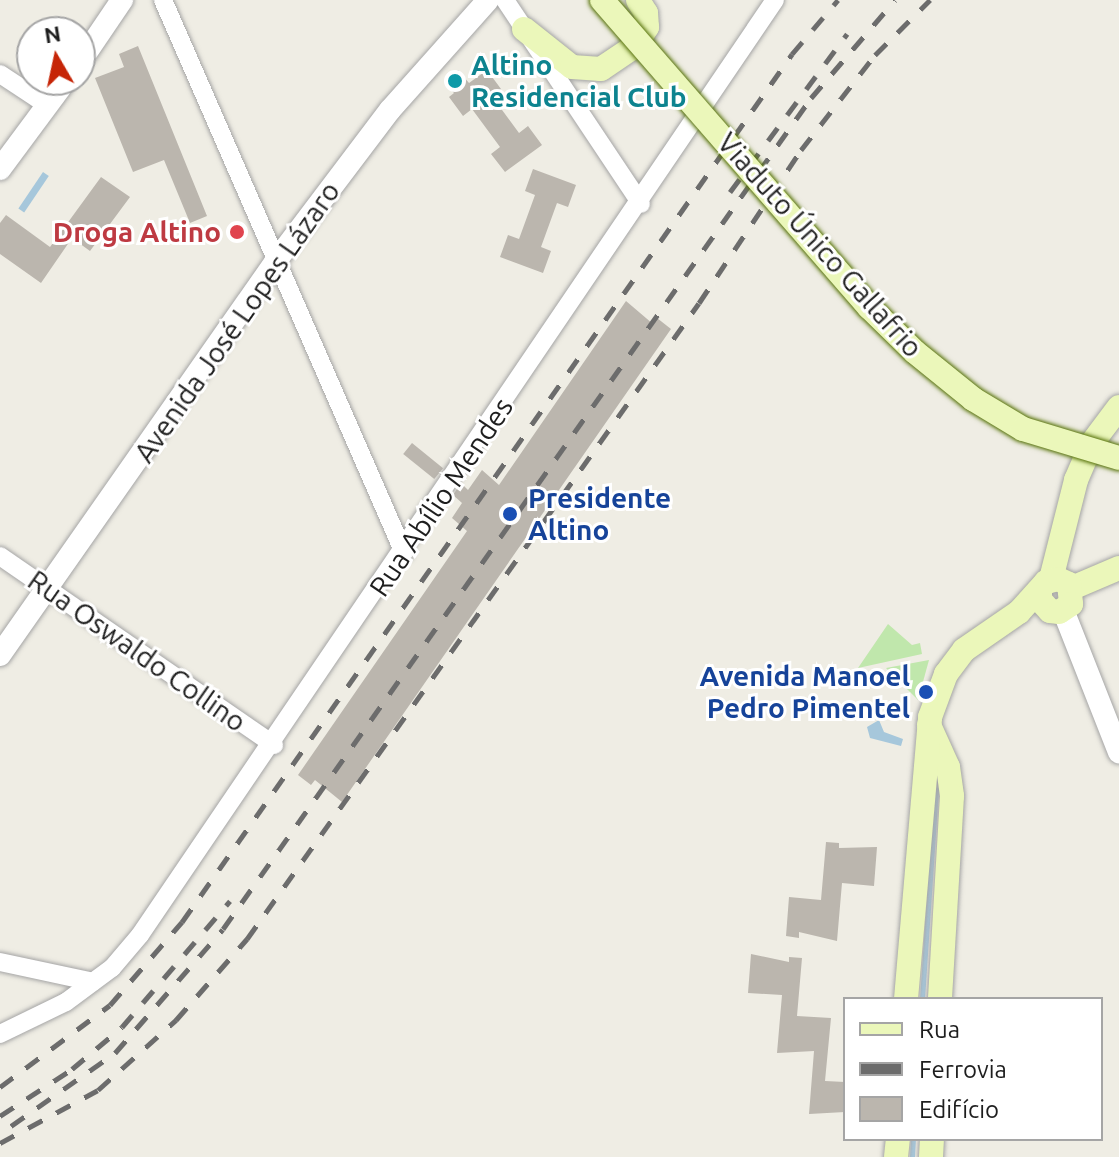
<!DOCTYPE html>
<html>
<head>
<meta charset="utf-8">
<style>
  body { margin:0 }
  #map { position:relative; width:1119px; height:1157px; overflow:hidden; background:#efede4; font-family:Ubuntu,sans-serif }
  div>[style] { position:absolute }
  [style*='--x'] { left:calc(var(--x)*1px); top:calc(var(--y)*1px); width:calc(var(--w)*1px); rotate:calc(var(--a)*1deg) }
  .grass>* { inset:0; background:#c0e7ac }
  .water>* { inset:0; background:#a6c7db; transform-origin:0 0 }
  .stream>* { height:5px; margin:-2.5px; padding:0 2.5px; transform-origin:2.5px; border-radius:2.5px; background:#a6c7db }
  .building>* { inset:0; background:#bbb6ae; transform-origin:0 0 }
  .roads { filter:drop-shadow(0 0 2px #a5a5a5) drop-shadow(0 0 2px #a5a5a5) }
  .minor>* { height:18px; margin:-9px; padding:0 9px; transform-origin:9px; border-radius:9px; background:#fff }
  .tertiary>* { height:22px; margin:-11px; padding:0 11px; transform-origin:11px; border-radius:11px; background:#fff }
  .secondary>* { height:24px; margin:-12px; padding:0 12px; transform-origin:12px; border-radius:12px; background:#ebf7ba }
  .rail>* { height:5px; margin-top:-2.5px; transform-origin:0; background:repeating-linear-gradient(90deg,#6c6c6c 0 16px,transparent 0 32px) }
  .bridges { filter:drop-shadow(0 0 2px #567208) drop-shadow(0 0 2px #567208) }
  .secondary-bridge>* { height:24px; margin:-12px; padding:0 12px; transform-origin:12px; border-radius:12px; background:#ebf7ba }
  .dots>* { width:22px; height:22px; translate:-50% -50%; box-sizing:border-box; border:4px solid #fff; border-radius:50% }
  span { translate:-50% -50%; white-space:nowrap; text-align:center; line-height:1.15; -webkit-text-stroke:6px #fff; paint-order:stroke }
  .culture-label { font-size:28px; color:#0d838f; font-weight:700 }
  .left { translate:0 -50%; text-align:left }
  .health-label { font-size:28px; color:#be3a42; font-weight:700 }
  .right { translate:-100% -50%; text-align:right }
  .street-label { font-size:28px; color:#1e1e1e }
  .transit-label { font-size:28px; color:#164399; font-weight:700 }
  .legend { position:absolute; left:843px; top:997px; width:260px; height:144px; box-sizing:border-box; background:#fff; border:2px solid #a5a5a5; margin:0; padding:10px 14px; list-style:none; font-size:24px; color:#1e1e1e }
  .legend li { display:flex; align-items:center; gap:16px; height:40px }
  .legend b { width:40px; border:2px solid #a5a5a5 }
  .north { position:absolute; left:16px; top:16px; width:80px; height:80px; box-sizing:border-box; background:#fff; border:2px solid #a5a5a5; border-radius:50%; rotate:351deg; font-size:22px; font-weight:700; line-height:32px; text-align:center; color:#1e1e1e }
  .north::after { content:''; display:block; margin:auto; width:28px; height:36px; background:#c62507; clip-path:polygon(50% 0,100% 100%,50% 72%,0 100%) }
</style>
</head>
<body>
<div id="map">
  <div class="grass">
    <i style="clip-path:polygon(888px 624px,912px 645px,920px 643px,922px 654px,858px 668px)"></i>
    <i style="clip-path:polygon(929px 660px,918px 700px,886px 668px)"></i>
  </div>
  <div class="water">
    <i style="left:43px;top:172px;width:7px;height:44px;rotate:34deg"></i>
    <i style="clip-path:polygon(879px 720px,884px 732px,903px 739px,901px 746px,870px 738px,867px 727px)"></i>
  </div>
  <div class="stream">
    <i style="--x:922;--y:999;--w:210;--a:-86.2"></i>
    <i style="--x:912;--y:1157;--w:18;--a:-87"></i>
  </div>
  <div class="building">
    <i style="clip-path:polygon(138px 46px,207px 216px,190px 223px,164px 160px,133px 172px,95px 78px,124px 67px,119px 54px)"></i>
    <i style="clip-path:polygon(458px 70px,469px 83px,487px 70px,501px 89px,491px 95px,519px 133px,528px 126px,542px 145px,505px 172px,491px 154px,500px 147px,472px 109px,463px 116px,449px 97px,454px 93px,446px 84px)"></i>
    <i style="clip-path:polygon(533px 169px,576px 185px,568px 207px,557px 203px,541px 247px,551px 251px,543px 273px,500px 257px,508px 235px,519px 239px,535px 195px,525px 191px)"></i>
    <i style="clip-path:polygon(101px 177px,130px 197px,90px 251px,72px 238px,41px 283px,0 254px,0 223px,6px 215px,50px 247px)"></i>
    <i style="clip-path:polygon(626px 301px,653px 324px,657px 318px,671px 329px,342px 802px,315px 780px,311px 785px,298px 775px,467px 531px,452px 518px,462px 503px,453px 495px,461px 483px,468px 490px,482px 470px,499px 485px)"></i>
    <i style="left:412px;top:443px;width:40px;height:14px;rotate:39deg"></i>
    <i style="clip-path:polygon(826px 842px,839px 843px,839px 848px,877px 847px,874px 886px,842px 883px,837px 941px,799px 932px,799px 938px,786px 936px,789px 897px,821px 900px)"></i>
    <i style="clip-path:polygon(751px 954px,789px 962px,789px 957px,802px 958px,797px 1016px,831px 1018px,825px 1081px,845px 1082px,845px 1112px,809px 1114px,814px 1051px,777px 1053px,782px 995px,748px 993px)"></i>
  </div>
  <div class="roads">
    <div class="minor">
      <i style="--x:163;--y:0;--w:603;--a:66.45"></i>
      <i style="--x:505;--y:0;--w:245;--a:56.3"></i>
      <i style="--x:0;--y:74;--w:56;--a:33.4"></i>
      <i style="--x:0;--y:556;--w:333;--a:34.6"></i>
      <i style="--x:0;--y:962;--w:95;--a:12.1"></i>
      <i style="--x:0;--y:1034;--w:73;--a:-25.9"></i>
      <i style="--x:66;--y:1002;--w:57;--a:-36.5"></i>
      <i style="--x:112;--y:968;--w:43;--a:-49.7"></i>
      <i style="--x:140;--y:935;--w:1130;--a:-55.82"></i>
    </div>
    <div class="tertiary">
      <i style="--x:80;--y:62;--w:75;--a:-55.9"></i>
      <i style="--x:0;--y:169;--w:111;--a:-53.4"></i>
      <i style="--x:1063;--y:610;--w:153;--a:68.5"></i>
      <i style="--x:0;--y:655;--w:480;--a:-55"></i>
      <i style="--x:275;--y:262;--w:191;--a:-52.9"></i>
      <i style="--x:390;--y:110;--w:147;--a:-48.3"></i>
    </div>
    <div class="secondary">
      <i style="--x:524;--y:29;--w:61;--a:38.4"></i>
      <i style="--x:572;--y:67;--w:29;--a:4"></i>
      <i style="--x:601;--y:69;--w:40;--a:-34"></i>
      <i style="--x:634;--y:47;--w:24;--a:-57"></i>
      <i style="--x:647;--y:27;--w:14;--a:-94"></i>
      <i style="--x:646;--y:13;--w:15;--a:-122"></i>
      <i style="--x:1051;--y:579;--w:102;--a:-75.8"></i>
      <i style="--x:1076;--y:480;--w:40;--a:-66.6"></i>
      <i style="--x:1092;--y:443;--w:45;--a:-53.1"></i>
      <i style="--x:1072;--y:588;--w:51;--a:-23.1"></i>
      <i style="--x:929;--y:725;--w:46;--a:65.7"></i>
      <i style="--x:948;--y:767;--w:29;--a:82"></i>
      <i style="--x:952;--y:796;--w:203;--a:93.4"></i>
      <i style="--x:906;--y:999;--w:283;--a:-85.1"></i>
      <i style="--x:930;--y:717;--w:46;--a:-69.6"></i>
      <i style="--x:946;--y:674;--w:30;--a:-53"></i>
      <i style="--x:964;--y:650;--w:67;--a:-34.6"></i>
      <i style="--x:1019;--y:612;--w:40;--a:-48"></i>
      <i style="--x:1046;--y:582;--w:12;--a:-14"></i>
      <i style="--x:1058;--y:579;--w:12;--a:24"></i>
      <i style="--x:1069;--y:584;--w:20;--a:84"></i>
      <i style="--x:1071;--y:604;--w:14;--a:146"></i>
      <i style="--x:1059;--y:612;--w:9;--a:-174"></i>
      <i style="--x:1050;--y:611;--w:15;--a:-132"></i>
      <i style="--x:1040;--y:600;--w:10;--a:-90"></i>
      <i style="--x:896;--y:1157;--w:18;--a:-84"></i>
      <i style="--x:931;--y:1157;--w:18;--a:-87"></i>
    </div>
  </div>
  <div class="rail">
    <i style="--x:730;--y:192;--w:197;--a:-53.5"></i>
    <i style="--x:0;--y:1087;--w:137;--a:-36.7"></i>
    <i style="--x:110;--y:1005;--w:110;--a:-49.1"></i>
    <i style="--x:182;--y:922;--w:1061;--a:-54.9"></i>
    <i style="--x:792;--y:54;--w:71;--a:-49.6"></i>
    <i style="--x:0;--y:1116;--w:86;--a:-33.1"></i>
    <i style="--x:72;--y:1069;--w:65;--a:-40"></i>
    <i style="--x:122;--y:1027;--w:166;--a:-49.4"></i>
    <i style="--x:11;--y:1126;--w:127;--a:-35.1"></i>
    <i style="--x:115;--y:1053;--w:164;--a:-48.9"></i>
    <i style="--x:223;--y:929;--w:1018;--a:-54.72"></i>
    <i style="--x:811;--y:98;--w:129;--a:-49.4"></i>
    <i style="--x:0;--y:1143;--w:111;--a:-28.4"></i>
    <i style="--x:98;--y:1090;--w:105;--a:-41.9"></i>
    <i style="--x:176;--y:1020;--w:108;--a:-48.8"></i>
    <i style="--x:247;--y:939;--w:780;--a:-54.6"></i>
    <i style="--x:699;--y:303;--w:184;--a:-56.3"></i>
    <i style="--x:801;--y:150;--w:120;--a:-52.1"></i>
    <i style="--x:875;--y:55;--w:78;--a:-45"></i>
  </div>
  <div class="bridges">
    <div class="secondary-bridge">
      <i style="--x:602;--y:0;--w:407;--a:49"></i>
      <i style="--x:869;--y:307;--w:64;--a:44.4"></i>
      <i style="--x:915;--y:352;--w:75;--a:39"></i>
      <i style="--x:973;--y:399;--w:58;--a:31"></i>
      <i style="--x:1023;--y:429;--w:100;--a:16.8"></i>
    </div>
  </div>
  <div class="dots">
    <i style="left:455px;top:81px;background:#0f9aa8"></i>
    <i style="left:237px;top:232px;background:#e0444e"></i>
    <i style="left:510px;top:514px;background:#1a4fb4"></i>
    <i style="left:926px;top:692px;background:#1a4fb4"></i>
  </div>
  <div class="culture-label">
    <span class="left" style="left:471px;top:81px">Altino<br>Residencial Club</span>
  </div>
  <div class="health-label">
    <span class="right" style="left:221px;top:232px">Droga Altino</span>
  </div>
  <div class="street-label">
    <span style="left:820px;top:245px;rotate:48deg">Viaduto Único Gallafrio</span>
    <span style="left:237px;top:322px;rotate:-55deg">Avenida José Lopes Lázaro</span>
    <span style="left:441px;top:497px;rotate:-56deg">Rua Abílio Mendes</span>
    <span style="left:137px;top:651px;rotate:35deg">Rua Oswaldo Collino</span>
  </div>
  <div class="transit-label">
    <span class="left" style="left:528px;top:514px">Presidente<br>Altino</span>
    <span class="right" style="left:910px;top:692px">Avenida Manoel<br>Pedro Pimentel</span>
  </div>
  <ul class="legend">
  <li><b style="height:10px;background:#ebf7ba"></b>Rua</li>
  <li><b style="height:10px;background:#6c6c6c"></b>Ferrovia</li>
  <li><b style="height:22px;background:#bbb6ae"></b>Edifício</li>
  </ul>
  <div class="north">N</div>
</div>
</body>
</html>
